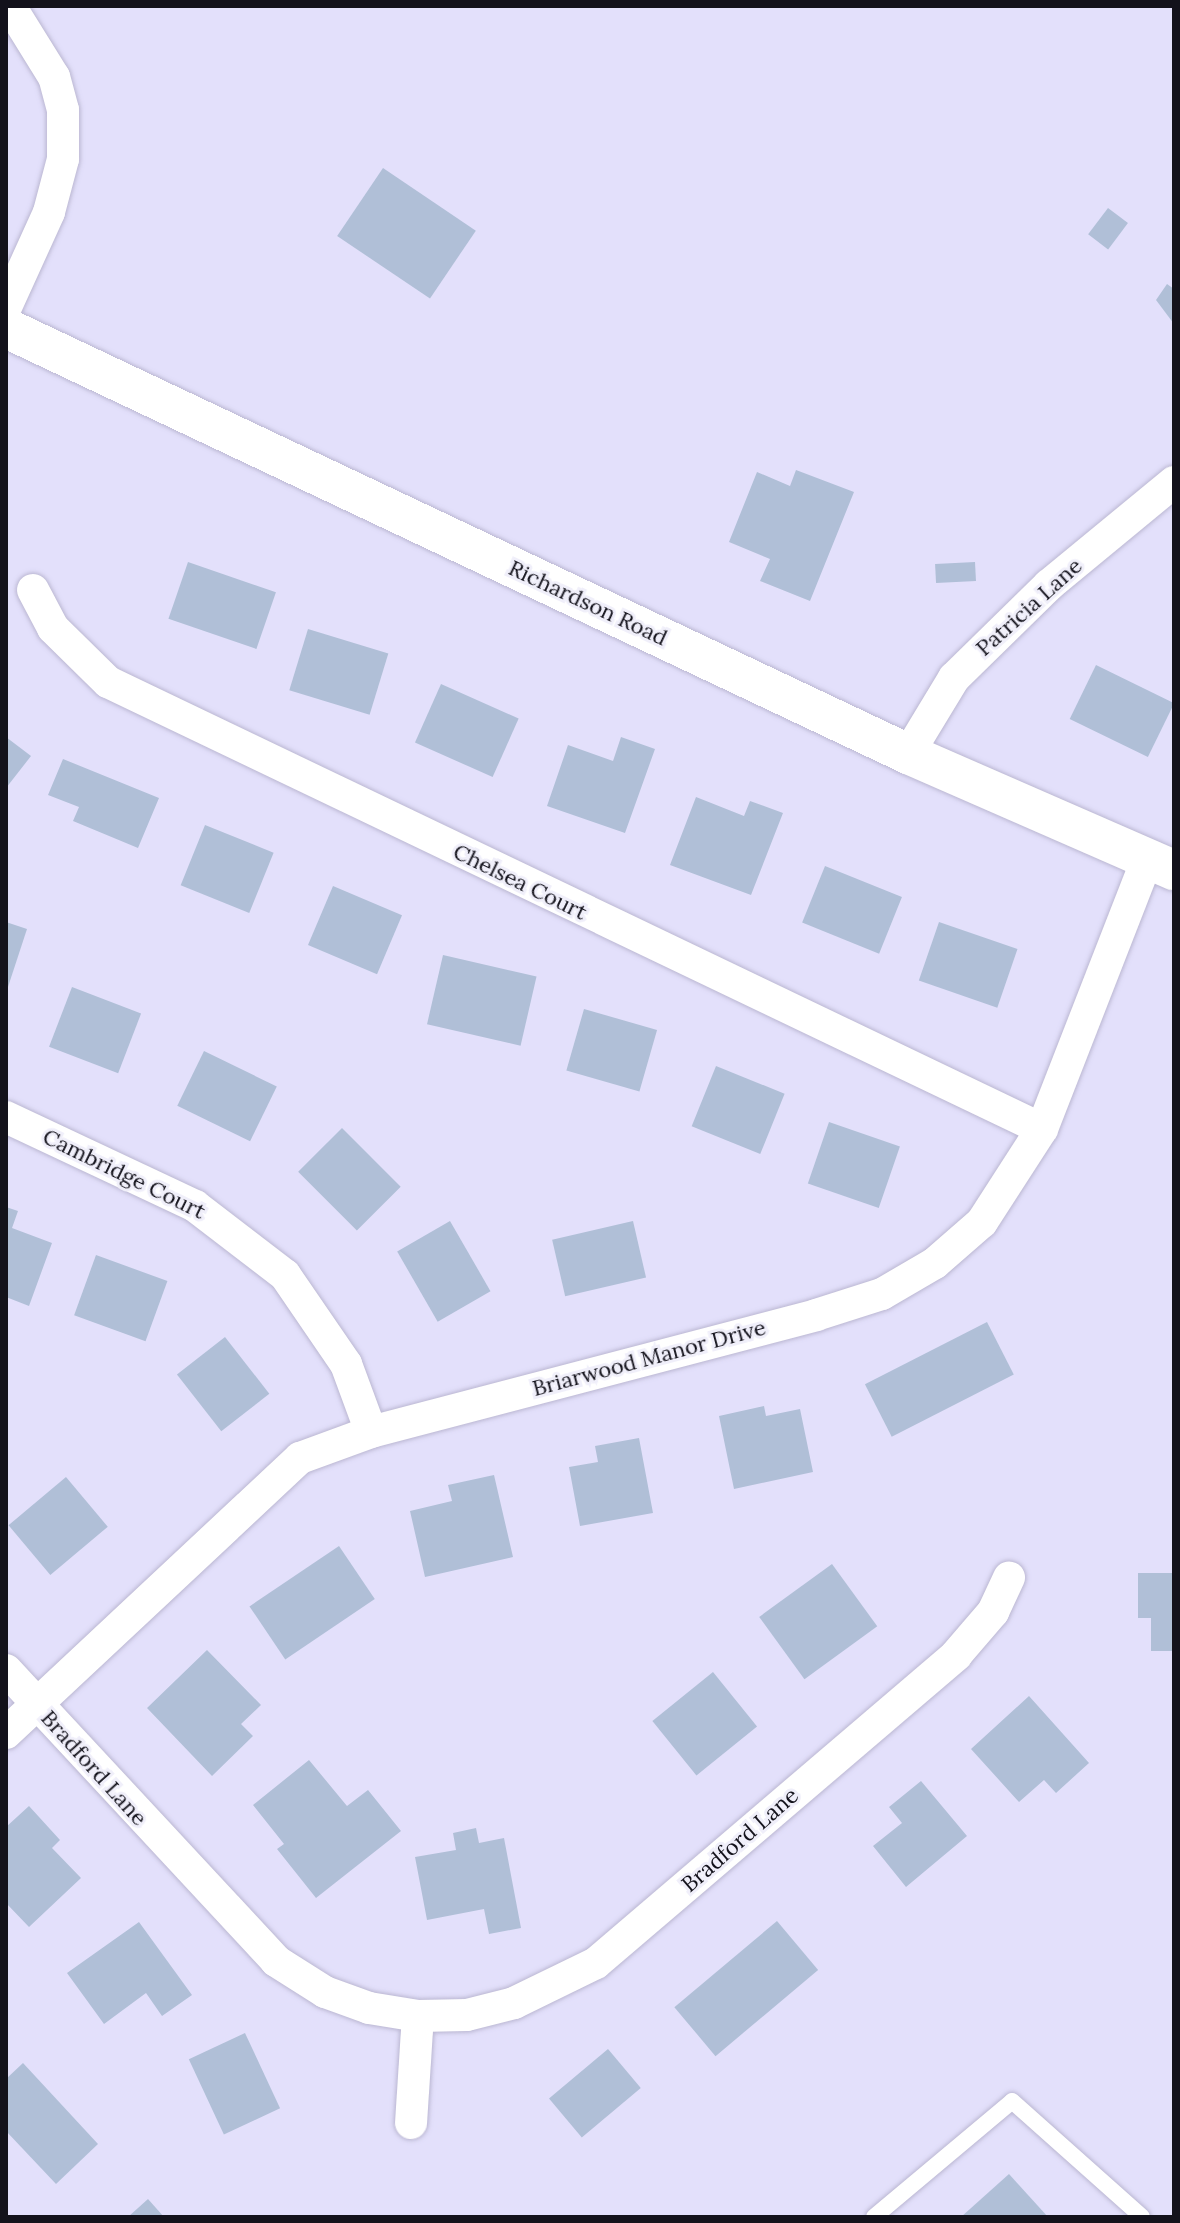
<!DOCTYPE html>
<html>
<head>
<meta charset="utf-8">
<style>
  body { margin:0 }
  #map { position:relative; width:1180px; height:2223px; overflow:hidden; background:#e3e0fb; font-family:Lora,serif }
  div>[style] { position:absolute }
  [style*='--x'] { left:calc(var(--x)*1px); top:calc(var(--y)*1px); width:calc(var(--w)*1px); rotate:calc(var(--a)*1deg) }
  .building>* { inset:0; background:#b0bfd7; transform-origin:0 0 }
  .roads { filter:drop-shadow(0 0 2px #bbb7d2) drop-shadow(0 0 2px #bbb7d2) }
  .service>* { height:16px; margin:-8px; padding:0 8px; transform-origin:8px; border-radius:8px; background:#fff }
  .minor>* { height:32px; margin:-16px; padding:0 16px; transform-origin:16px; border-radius:16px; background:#fff }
  .tertiary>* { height:40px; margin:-20px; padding:0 20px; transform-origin:20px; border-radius:20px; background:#fff }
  span { translate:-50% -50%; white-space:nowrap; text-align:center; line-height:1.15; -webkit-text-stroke:6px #f0effa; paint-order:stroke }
  .street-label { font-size:22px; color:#13121b }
  .frame { position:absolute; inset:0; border:8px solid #13121b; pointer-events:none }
</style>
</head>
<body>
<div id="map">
  <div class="building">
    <i style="left:383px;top:168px;width:112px;height:82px;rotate:34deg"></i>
    <i style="left:1108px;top:208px;width:25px;height:33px;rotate:37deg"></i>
    <i style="clip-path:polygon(1167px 284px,1174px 289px,1174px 324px,1156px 300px)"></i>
    <i style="clip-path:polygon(796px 470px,854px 492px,810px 601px,760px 581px,770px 559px,729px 542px,757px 472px,790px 486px)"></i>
    <i style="left:188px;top:562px;width:93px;height:60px;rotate:19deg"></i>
    <i style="left:975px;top:562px;width:19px;height:40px;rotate:87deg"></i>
    <i style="left:308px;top:629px;width:84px;height:64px;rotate:17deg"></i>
    <i style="left:1096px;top:665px;width:87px;height:60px;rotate:26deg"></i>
    <i style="left:441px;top:684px;width:85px;height:64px;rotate:24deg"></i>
    <i style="clip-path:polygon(6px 737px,31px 756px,6px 788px)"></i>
    <i style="clip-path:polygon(621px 737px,655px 749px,625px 833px,547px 806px,568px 745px,613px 761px)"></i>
    <i style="clip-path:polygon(63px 759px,159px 798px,138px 848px,73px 821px,79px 807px,48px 795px)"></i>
    <i style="clip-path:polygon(696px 797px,744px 816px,750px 801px,783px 813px,751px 895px,670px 865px)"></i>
    <i style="left:205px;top:825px;width:74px;height:65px;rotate:22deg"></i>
    <i style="left:825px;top:866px;width:83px;height:61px;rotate:22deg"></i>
    <i style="left:333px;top:886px;width:75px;height:64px;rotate:23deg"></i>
    <i style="clip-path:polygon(6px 922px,27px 929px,7px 990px,6px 990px)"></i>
    <i style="left:939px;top:922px;width:83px;height:62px;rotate:19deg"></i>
    <i style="left:443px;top:955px;width:96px;height:71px;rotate:13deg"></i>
    <i style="left:72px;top:987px;width:74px;height:64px;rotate:21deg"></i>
    <i style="left:584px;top:1009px;width:76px;height:64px;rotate:16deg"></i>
    <i style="left:204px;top:1051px;width:81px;height:61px;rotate:26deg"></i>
    <i style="left:716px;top:1066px;width:74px;height:65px;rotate:22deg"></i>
    <i style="left:829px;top:1122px;width:75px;height:65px;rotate:19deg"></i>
    <i style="left:342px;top:1128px;width:83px;height:62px;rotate:45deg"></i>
    <i style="clip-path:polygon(6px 1207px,18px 1211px,12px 1228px,52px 1243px,29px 1306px,6px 1297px)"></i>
    <i style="left:450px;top:1221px;width:81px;height:61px;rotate:60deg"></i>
    <i style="left:633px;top:1221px;width:58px;height:83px;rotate:77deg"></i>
    <i style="left:96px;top:1255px;width:76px;height:64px;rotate:20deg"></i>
    <i style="left:987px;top:1322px;width:59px;height:137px;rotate:63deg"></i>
    <i style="left:225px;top:1337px;width:72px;height:61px;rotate:52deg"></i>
    <i style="clip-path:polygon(764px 1406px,766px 1416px,800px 1409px,813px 1472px,734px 1489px,719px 1416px)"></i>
    <i style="clip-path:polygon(639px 1438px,653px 1513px,580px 1526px,569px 1467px,598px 1462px,595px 1446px)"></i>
    <i style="clip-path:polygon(494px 1475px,513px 1557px,425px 1577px,410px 1511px,452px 1501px,448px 1485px)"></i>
    <i style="left:66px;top:1477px;width:65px;height:75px;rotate:50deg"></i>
    <i style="left:339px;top:1546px;width:64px;height:108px;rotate:56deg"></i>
    <i style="left:832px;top:1564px;width:77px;height:90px;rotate:54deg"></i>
    <i style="clip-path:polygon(1138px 1573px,1174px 1573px,1174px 1651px,1151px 1651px,1151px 1618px,1138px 1618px)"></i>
    <i style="clip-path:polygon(207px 1650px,261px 1705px,241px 1724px,253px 1736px,212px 1776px,147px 1708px)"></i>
    <i style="left:713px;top:1672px;width:70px;height:78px;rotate:51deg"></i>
    <i style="clip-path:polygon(1029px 1696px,1089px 1763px,1056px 1793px,1044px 1780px,1019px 1802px,971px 1749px)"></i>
    <i style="clip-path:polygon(309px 1760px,347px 1806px,368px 1790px,401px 1831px,316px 1898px,277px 1849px,284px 1844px,253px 1805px)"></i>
    <i style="clip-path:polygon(921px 1781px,967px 1836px,906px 1887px,873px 1846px,902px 1823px,889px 1807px)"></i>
    <i style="clip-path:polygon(29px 1806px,60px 1840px,52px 1848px,81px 1878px,29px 1927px,6px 1903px,6px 1827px)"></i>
    <i style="clip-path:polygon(476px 1828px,479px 1843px,504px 1838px,521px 1928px,489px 1934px,484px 1909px,427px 1920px,415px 1857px,456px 1850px,453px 1833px)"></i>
    <i style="left:777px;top:1921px;width:64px;height:134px;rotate:50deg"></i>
    <i style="clip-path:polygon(139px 1922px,192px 1995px,162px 2016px,146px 1993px,104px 2024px,67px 1973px)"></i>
    <i style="left:245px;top:2033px;width:83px;height:62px;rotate:65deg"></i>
    <i style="left:608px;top:2049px;width:51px;height:77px;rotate:50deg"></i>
    <i style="clip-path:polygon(23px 2063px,98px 2144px,56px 2184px,6px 2131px,6px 2079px)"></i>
    <i style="clip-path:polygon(1009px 2174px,1048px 2217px,961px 2217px)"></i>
    <i style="clip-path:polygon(148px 2199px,164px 2217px,128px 2217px)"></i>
  </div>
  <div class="roads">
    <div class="service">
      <i style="--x:874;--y:2217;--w:180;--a:-40"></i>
      <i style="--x:1012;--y:2101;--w:174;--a:41.7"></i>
    </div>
    <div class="minor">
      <i style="--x:6;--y:307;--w:104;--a:-65.6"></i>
      <i style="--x:49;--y:212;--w:55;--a:-75.2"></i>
      <i style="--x:63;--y:159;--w:49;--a:-90"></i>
      <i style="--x:63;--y:110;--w:34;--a:-105"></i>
      <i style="--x:54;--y:77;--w:84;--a:-121.8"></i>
      <i style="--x:33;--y:590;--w:43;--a:62.2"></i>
      <i style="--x:53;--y:628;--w:77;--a:44.5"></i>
      <i style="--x:108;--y:682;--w:1035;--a:25.58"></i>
      <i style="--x:908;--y:754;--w:89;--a:-58.8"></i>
      <i style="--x:954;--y:678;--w:133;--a:-44.4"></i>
      <i style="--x:1049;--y:585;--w:162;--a:-39.5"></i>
      <i style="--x:6;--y:1117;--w:209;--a:25.2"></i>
      <i style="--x:195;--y:1206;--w:113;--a:37.5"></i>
      <i style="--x:285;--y:1275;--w:108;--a:55.6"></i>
      <i style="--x:346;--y:1364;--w:72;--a:69.8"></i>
      <i style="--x:6;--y:1670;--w:397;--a:47.1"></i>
      <i style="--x:276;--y:1961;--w:58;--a:32.3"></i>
      <i style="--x:325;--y:1992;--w:47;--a:20"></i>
      <i style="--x:369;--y:2008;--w:50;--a:9.3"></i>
      <i style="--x:418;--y:2016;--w:49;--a:-1.2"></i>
      <i style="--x:467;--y:2015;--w:49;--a:-14.3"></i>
      <i style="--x:514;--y:2003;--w:91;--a:-26"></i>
      <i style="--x:596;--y:1963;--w:474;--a:-40.5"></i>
      <i style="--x:956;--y:1655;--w:57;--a:-49.3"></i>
      <i style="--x:993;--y:1612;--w:38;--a:-65"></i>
      <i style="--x:6;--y:1733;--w:403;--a:-43.1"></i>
      <i style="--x:300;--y:1458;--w:76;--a:-20.1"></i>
      <i style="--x:371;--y:1432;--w:460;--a:-14.7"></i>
      <i style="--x:816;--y:1315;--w:69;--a:-17.7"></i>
      <i style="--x:882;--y:1294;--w:61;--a:-30.3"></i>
      <i style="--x:935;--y:1263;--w:62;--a:-41.1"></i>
      <i style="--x:982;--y:1222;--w:111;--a:-57.2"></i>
      <i style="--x:1042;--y:1129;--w:290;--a:-68.7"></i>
      <i style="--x:411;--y:2123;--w:107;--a:-86.3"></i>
    </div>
    <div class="tertiary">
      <i style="--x:6;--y:328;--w:998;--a:25.28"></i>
      <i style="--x:908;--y:754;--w:290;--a:23.6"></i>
    </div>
  </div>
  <div class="street-label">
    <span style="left:588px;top:603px;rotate:25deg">Richardson Road</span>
    <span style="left:1029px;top:607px;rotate:-42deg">Patricia Lane</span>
    <span style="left:520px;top:882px;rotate:26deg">Chelsea Court</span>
    <span style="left:124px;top:1174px;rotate:26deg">Cambridge Court</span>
    <span style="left:649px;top:1358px;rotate:-15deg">Briarwood Manor Drive</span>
    <span style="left:94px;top:1768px;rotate:48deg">Bradford Lane</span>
    <span style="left:740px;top:1840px;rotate:-41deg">Bradford Lane</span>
  </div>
  <div class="frame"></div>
</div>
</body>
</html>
